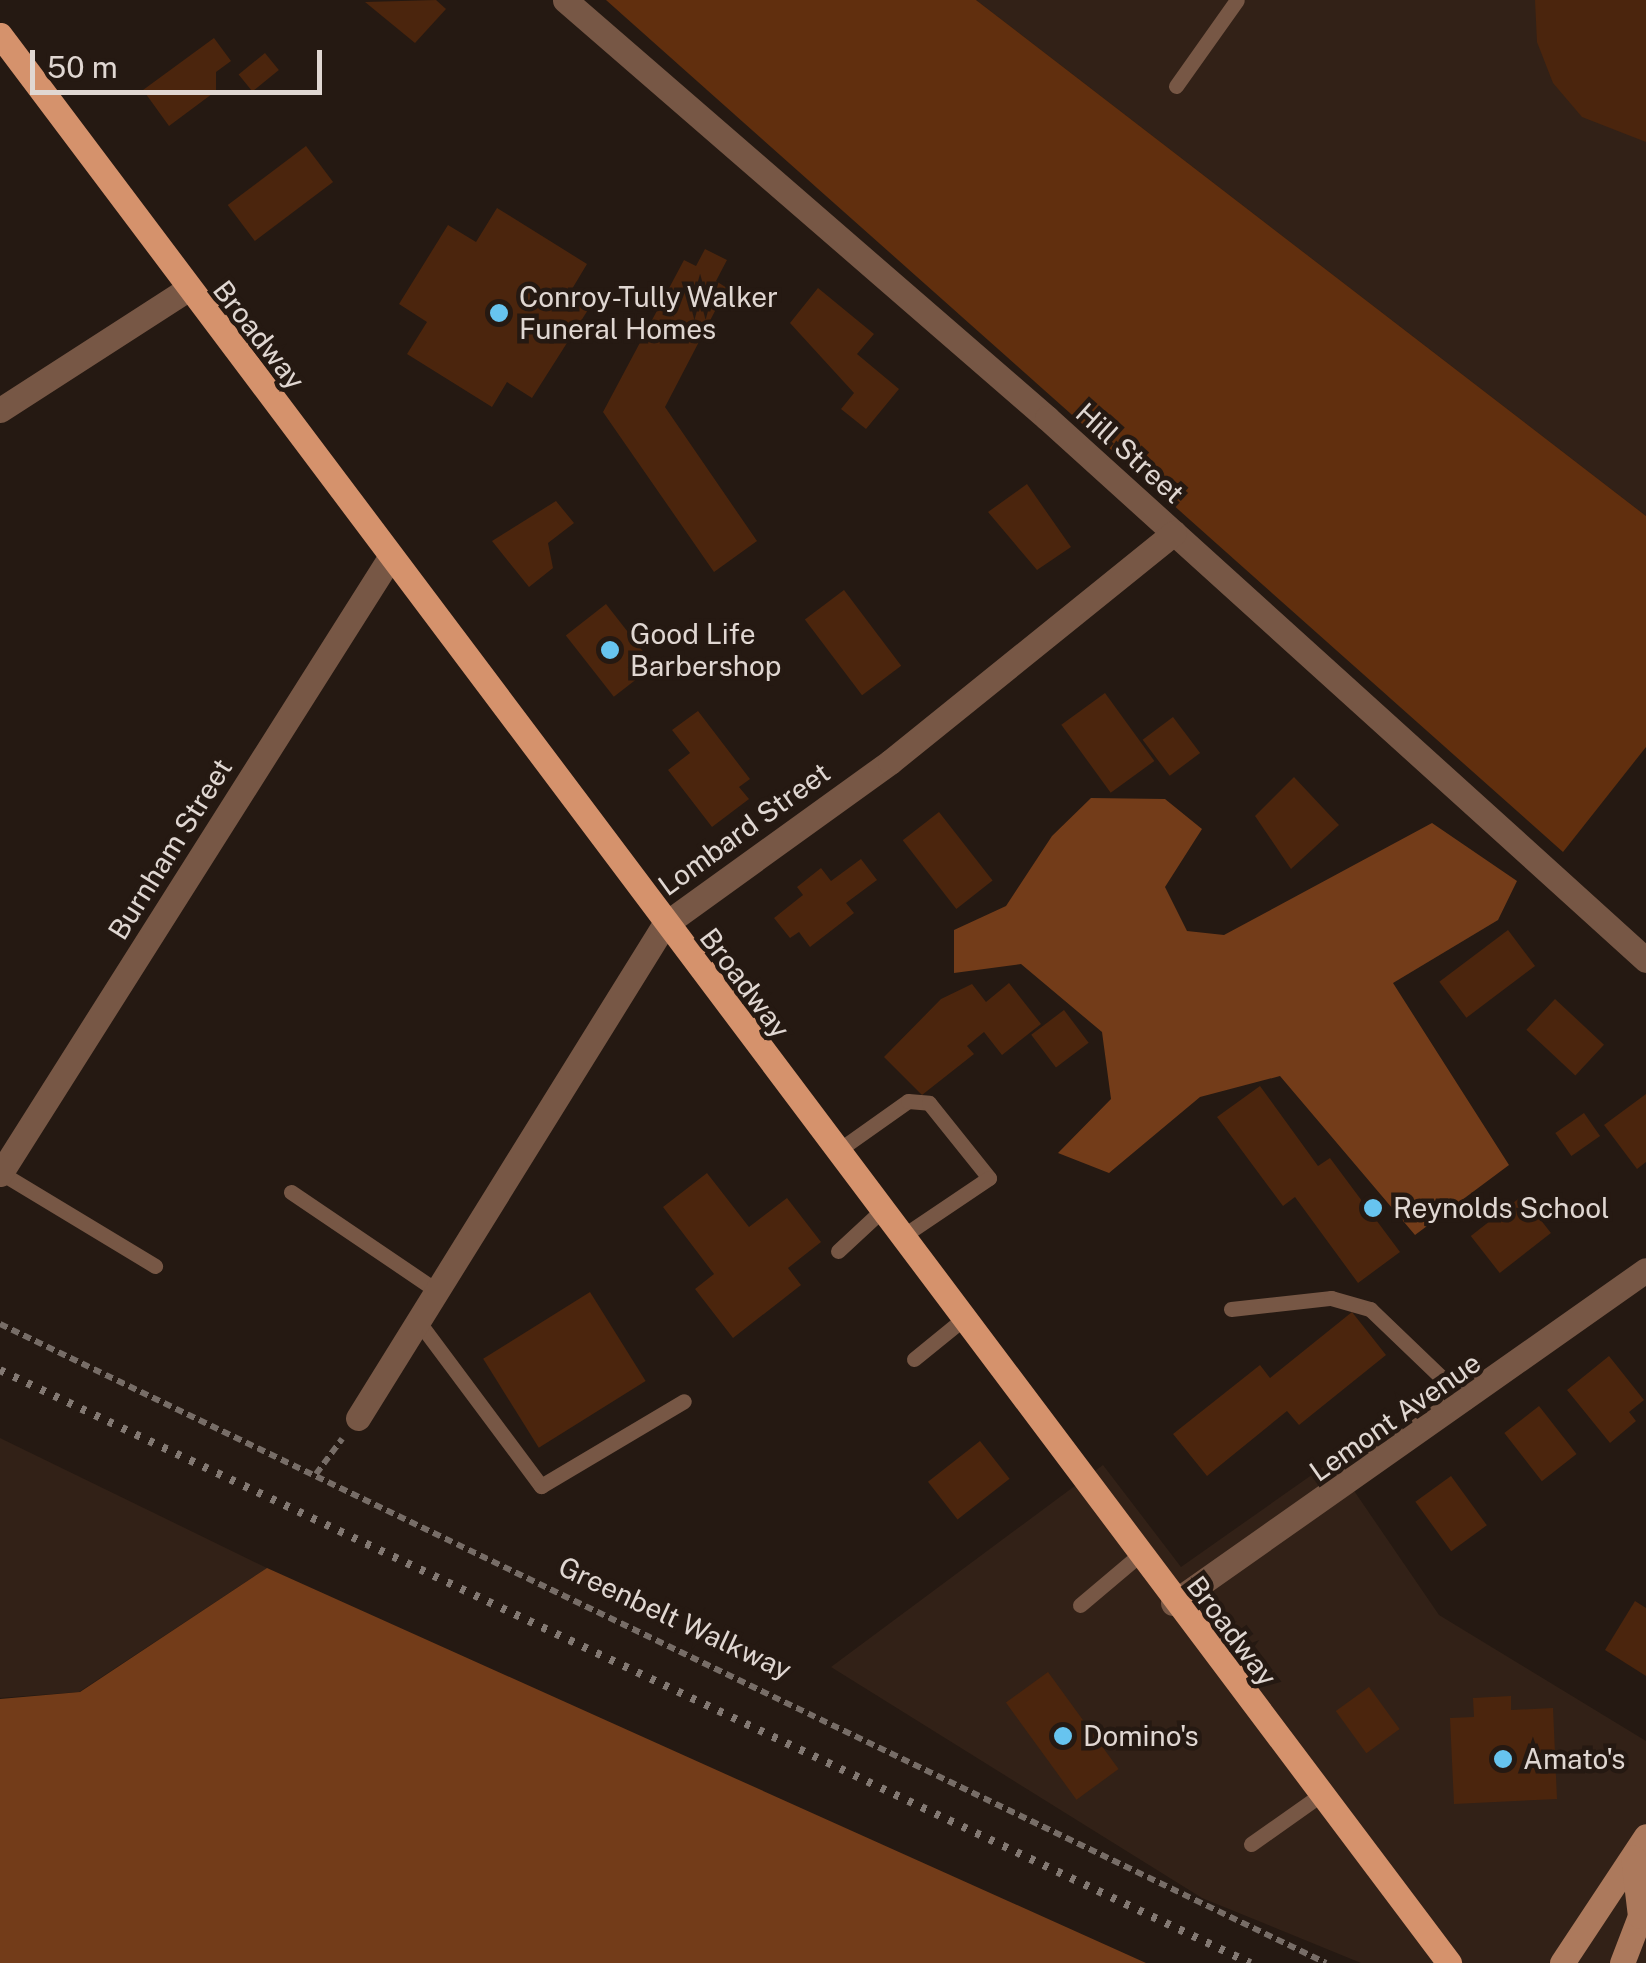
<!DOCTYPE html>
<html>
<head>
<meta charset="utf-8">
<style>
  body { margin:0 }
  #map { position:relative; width:1646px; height:1963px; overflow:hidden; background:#251912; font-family:"Public Sans",sans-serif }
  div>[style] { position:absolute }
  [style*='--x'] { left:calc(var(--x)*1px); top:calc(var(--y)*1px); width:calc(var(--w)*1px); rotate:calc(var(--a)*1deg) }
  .built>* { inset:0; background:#322117 }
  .green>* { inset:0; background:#612f0e }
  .forest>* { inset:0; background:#733c19 }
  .building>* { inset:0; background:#4b250d; transform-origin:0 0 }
  .path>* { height:6px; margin-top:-3px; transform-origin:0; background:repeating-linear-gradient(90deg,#776d67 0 8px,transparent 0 13px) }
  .lane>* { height:15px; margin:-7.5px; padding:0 7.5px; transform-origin:7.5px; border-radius:7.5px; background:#775745 }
  .street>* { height:25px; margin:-12.5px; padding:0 12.5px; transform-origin:12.5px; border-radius:12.5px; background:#775745 }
  .secondary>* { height:25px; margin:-12.5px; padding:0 12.5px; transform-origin:12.5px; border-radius:12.5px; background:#ac795c }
  .primary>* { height:25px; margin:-12.5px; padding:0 12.5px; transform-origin:12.5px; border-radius:12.5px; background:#d5926c }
  .rail>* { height:8px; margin-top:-4px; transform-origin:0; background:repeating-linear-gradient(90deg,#837973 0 5px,transparent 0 15px) }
  .dots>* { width:28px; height:28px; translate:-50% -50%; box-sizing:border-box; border:5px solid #251912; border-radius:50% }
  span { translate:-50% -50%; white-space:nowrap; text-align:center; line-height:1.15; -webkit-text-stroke:9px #251912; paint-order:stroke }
  .poi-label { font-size:28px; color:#e0d7d2 }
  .left { translate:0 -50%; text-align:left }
  .street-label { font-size:28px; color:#e0d7d2 }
  .scale { position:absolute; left:30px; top:50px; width:292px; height:45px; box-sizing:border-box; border:5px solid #e0d7d2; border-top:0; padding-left:12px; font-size:30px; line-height:35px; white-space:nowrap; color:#e0d7d2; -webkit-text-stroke:8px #251912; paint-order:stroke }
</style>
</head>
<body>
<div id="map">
  <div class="built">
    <i style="clip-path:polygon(976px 0,1646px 0,1646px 516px)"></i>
    <i style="clip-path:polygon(0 1438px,267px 1568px,79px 1692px,0 1698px)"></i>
    <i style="clip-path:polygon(1333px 1460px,1439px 1615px,1646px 1741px,1646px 1963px,1361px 1963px,1202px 1898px,831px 1667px,1103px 1465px,1181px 1567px)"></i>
  </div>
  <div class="green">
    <i style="clip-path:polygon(606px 0,976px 0,1646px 516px,1646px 747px,1563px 852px)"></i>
  </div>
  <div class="forest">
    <i style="clip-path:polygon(1091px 798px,1165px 799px,1202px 829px,1165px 887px,1187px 931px,1224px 935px,1432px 823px,1517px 881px,1498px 920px,1393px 983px,1509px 1165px,1415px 1235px,1280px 1076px,1200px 1097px,1109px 1173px,1058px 1153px,1111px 1099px,1102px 1032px,1021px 964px,954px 973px,954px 930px,1006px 906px,1052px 836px)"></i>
    <i style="clip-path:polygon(267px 1568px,1146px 1963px,0 1963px,0 1699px,80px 1692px)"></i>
  </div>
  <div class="building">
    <i style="clip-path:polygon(436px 0,446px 9px,415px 43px,365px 2px)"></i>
    <i style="clip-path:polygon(1535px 0,1646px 0,1646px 142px,1582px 117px,1553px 83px,1537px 42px)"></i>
    <i style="clip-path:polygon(214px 38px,231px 61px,216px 72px,216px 91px,169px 126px,143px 90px)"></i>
    <i style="left:265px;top:53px;width:22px;height:34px;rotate:51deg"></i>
    <i style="left:306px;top:146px;width:45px;height:98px;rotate:53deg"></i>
    <i style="clip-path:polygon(497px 208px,587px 264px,572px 289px,593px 302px,532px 398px,507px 382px,492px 407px,407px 354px,427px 322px,399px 304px,448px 225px,476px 242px)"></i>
    <i style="clip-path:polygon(705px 249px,727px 260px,716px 281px,727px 288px,665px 407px,757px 541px,714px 572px,603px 412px,684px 260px,696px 266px)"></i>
    <i style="clip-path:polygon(818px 288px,874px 334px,857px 354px,899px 389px,866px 429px,841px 409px,854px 393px,790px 323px)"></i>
    <i style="clip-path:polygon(1027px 484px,1071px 547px,1037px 570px,988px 512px)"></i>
    <i style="clip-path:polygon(556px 501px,574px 523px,548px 543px,553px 568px,529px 587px,492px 541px)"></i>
    <i style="left:844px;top:590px;width:95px;height:49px;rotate:53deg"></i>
    <i style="left:606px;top:604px;width:78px;height:51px;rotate:52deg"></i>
    <i style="left:1105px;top:693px;width:84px;height:54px;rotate:54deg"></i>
    <i style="clip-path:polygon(698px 711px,750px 779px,739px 787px,749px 799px,712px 827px,668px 770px,690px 753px,672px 730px)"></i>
    <i style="left:1173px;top:717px;width:45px;height:38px;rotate:53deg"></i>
    <i style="clip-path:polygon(1294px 777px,1339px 825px,1291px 869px,1255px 816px)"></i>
    <i style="left:939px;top:812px;width:87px;height:46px;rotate:52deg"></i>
    <i style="clip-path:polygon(861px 859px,877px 880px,846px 903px,854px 913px,810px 947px,799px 932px,790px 938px,774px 918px,803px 895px,797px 887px,821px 868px,831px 881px)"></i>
    <i style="left:1508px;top:930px;width:45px;height:86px;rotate:53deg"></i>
    <i style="clip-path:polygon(1009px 983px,1041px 1024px,1002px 1055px,984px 1032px,967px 1046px,974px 1054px,922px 1095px,884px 1057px,941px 999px,972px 984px,986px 1002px)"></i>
    <i style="left:1555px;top:999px;width:67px;height:42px;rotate:43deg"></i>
    <i style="left:1064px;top:1010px;width:41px;height:41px;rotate:53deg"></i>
    <i style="clip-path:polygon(1260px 1086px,1318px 1166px,1330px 1158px,1400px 1252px,1358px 1283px,1295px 1197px,1283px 1206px,1217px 1117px)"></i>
    <i style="clip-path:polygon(1646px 1094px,1646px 1162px,1637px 1169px,1604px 1125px)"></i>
    <i style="left:1584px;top:1113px;width:28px;height:35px;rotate:55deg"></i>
    <i style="clip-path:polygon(707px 1173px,749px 1227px,787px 1198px,821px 1242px,788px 1268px,801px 1285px,733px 1338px,695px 1289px,714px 1274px,663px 1207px)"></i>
    <i style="left:1522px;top:1196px;width:47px;height:65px;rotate:52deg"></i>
    <i style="left:590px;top:1292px;width:105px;height:126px;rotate:58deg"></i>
    <i style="clip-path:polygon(1352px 1312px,1386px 1355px,1299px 1425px,1287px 1411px,1207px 1476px,1173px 1434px,1260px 1365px,1270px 1378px)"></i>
    <i style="clip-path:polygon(1609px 1356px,1644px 1400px,1629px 1412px,1636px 1421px,1610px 1443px,1567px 1390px)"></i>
    <i style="left:1539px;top:1406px;width:61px;height:44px;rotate:52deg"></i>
    <i style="left:980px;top:1441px;width:48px;height:66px;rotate:52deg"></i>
    <i style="left:1451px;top:1476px;width:61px;height:44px;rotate:54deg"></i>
    <i style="clip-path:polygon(1635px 1601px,1646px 1608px,1646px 1676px,1605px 1650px)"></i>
    <i style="left:1048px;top:1672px;width:120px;height:52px;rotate:54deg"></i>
    <i style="left:1369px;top:1687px;width:52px;height:41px;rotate:54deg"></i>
    <i style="clip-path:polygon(1511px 1696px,1511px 1710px,1553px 1708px,1557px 1799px,1454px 1804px,1450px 1718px,1474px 1717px,1473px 1698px)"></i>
  </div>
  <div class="path">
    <i style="--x:0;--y:1324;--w:1472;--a:25.73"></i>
    <i style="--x:316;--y:1474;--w:44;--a:-53.4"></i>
  </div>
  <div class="lane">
    <i style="--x:1176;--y:86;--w:105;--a:-54.7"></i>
    <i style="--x:836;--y:1152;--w:88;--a:-35.3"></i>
    <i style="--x:908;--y:1101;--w:21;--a:5"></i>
    <i style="--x:929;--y:1103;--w:96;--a:51.3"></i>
    <i style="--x:989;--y:1178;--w:107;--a:146"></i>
    <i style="--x:1;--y:1173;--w:180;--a:31.1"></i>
    <i style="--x:291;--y:1192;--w:176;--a:34.1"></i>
    <i style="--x:838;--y:1251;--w:57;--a:-42.9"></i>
    <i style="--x:1231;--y:1309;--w:101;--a:-6.3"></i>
    <i style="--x:1331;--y:1298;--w:41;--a:15.8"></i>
    <i style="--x:1370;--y:1309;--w:134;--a:43.8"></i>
    <i style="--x:418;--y:1321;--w:206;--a:53.3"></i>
    <i style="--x:541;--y:1486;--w:166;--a:-30.7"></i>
    <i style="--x:914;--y:1359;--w:62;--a:-39.1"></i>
    <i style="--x:1080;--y:1605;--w:76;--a:-40.2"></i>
    <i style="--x:1251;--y:1844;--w:83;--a:-35.2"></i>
  </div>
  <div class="street">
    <i style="--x:565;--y:0;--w:638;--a:40.93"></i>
    <i style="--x:1047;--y:418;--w:808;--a:42.14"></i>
    <i style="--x:0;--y:410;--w:221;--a:-32.8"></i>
    <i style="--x:0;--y:1174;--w:731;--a:-57.68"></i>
    <i style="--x:358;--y:1418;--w:580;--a:-58.17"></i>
    <i style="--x:664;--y:925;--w:279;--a:-35.8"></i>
    <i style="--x:890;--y:762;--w:365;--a:-38.9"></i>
    <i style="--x:1173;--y:1603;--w:578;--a:-35.15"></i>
  </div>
  <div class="secondary">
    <i style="--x:1562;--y:1963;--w:152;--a:-56.5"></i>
    <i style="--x:1622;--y:1963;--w:50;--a:-69"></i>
    <i style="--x:1640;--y:1916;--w:59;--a:-96.8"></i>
  </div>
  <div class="primary">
    <i style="--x:0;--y:35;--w:2412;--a:53.07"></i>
  </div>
  <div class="rail">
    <i style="--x:0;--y:1370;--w:1384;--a:25.38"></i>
  </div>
  <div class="dots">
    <i style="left:499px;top:313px;background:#67c4ef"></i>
    <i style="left:610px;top:650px;background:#67c4ef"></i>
    <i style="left:1373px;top:1208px;background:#67c4ef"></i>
    <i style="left:1063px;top:1736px;background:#67c4ef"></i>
    <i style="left:1503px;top:1759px;background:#67c4ef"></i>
  </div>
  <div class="poi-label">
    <span class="left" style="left:519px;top:313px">Conroy-Tully Walker<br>Funeral Homes</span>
    <span class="left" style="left:630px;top:650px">Good Life<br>Barbershop</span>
    <span class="left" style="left:1393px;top:1208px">Reynolds School</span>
    <span class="left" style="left:1083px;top:1736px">Domino's</span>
    <span class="left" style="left:1523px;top:1759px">Amato's</span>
  </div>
  <div class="street-label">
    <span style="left:259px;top:335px;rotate:52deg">Broadway</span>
    <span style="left:1130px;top:453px;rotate:42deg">Hill Street</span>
    <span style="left:744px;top:829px;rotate:-36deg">Lombard Street</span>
    <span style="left:170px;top:849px;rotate:-58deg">Burnham Street</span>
    <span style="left:745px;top:983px;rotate:53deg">Broadway</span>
    <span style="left:1395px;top:1417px;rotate:-35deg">Lemont Avenue</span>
    <span style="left:675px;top:1618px;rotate:25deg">Greenbelt Walkway</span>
    <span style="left:1232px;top:1631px;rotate:53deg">Broadway</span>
  </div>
  <div class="scale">50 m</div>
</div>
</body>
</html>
